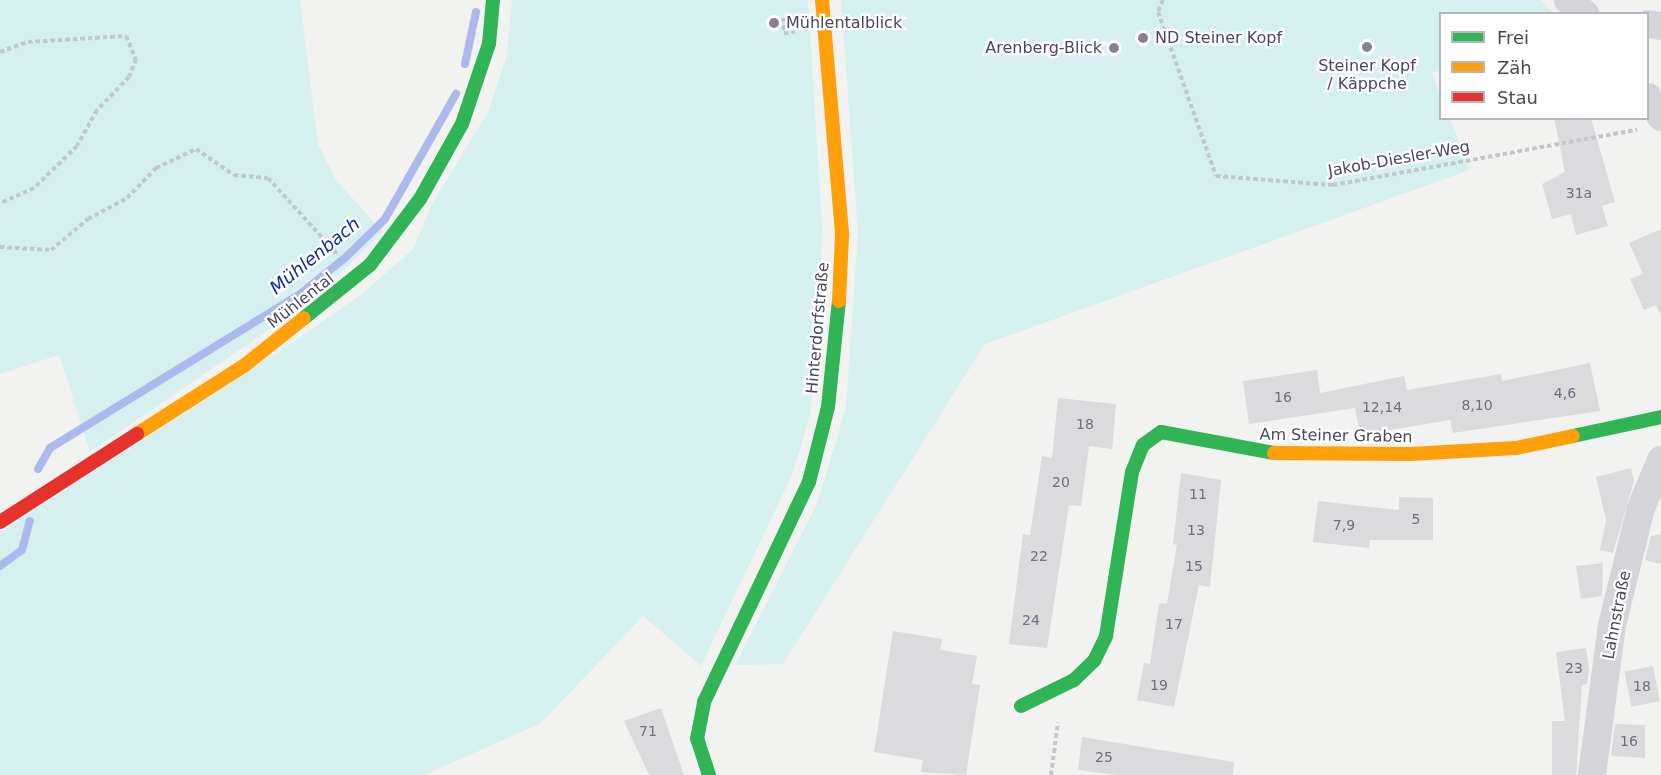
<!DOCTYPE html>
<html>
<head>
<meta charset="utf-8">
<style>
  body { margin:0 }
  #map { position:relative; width:1661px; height:775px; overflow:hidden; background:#f2f2f1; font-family:"DejaVu Sans",sans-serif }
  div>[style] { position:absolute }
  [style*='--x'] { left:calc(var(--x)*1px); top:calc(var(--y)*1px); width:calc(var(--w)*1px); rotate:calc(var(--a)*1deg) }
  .green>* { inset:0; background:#d6f0ef }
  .stream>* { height:8px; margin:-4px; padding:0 4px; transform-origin:4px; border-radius:4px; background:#abb9ee }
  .building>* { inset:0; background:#dbdadd; transform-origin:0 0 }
  .path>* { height:4px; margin-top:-2px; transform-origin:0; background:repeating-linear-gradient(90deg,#c1c9cd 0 4.5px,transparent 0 7.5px) }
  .street>* { height:28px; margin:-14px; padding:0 14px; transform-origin:14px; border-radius:14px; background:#d5d4d9 }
  .fast>* { height:14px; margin:-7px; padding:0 7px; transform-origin:7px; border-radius:7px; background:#30b455 }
  .slow>* { height:14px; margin:-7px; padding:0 7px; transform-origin:7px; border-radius:7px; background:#ff9f0a }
  .jam>* { height:14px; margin:-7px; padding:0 7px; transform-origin:7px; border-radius:7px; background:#e5322d }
  .dots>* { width:16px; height:16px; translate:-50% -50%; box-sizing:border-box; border:3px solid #fff; border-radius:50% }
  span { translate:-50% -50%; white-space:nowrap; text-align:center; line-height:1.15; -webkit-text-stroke:4.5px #fff; paint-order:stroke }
  .number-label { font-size:14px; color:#6f6e7f }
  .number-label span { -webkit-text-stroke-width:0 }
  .poi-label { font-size:16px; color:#49485e }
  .left { translate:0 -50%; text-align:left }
  .right { translate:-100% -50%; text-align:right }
  .street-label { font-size:16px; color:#49485e }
  .water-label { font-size:18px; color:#0e2dab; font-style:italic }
  .legend { position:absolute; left:1439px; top:12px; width:210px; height:108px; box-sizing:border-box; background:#fff; border:2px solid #b6b6bf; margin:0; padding:8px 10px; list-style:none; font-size:18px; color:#49485e }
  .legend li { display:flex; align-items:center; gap:12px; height:30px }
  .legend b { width:30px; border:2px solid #b6b6bf }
</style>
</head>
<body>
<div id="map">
  <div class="green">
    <i style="clip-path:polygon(0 0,300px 0,318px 144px,336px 180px,383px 232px,315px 298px,90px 452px,59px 355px,0 374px)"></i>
    <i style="clip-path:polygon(512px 0,808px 0,822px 225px,818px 350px,810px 414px,793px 473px,701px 666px,643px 616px,540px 724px,424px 775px,0 775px,0 533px,289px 345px,362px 294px,413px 249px,431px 206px,488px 112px,507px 55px)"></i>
    <i style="clip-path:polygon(841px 0,1540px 0,1554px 13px,1440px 14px,1440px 70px,1432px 73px,1440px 95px,1440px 118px,1450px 119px,1470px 170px,985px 344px,783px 664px,735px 665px,817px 504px,846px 408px,858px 232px)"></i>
  </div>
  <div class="stream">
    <i style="--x:465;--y:64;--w:53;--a:-78.1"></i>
    <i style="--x:38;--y:469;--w:24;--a:-60"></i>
    <i style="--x:50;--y:448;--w:294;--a:-31.6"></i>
    <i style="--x:300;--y:294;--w:59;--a:-38.8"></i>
    <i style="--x:346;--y:257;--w:54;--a:-44.3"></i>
    <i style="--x:385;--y:219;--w:144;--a:-60.4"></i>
    <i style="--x:0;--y:566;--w:27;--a:-36"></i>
    <i style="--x:22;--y:550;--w:30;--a:-75"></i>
  </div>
  <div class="building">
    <i style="clip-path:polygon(1554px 118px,1591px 118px,1615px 202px,1602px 206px,1608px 226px,1576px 235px,1571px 214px,1552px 219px,1542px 184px,1565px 172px)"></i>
    <i style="clip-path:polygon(1661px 229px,1661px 316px,1656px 305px,1644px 310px,1630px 279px,1643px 274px,1629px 243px)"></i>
    <i style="clip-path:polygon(1590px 363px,1600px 411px,1453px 433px,1450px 420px,1360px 435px,1355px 408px,1249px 424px,1243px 381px,1317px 370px,1320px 393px,1404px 376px,1407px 390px,1501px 374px,1502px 381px)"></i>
    <i style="clip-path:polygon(1058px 398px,1116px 404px,1112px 449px,1089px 446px,1081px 506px,1069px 505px,1047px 648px,1009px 644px,1023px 534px,1030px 535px,1042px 456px,1052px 458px)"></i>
    <i style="clip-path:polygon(1631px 468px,1634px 481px,1613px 553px,1600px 550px,1606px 520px,1596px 477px)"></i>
    <i style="clip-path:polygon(1181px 473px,1221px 480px,1210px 587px,1199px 585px,1174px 707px,1137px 700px,1144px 663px,1150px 664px,1159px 603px,1167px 604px,1177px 545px,1173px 544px)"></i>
    <i style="clip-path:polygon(1399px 497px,1433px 498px,1433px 540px,1370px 540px,1369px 548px,1313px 542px,1318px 501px,1399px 510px)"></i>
    <i style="clip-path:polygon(1661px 534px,1661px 564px,1645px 560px,1651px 536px)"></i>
    <i style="clip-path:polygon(1603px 563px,1602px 596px,1581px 599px,1576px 566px)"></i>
    <i style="clip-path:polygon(893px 631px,942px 639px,940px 650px,977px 656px,972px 684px,980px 685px,966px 775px,921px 772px,923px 760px,874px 752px)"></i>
    <i style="clip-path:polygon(1586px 648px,1589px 671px,1587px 684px,1582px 685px,1576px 775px,1552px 775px,1552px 721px,1565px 721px,1556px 652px)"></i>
    <i style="left:1653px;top:666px;width:36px;height:29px;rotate:79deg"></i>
    <i style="clip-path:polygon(661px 708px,684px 775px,649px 775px,624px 721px)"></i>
    <i style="clip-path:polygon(1615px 724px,1645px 725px,1645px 758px,1611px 756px)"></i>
    <i style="clip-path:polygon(1082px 737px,1234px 762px,1233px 775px,1116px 775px,1078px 770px)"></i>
  </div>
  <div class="path">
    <i style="--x:1163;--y:0;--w:13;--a:113"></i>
    <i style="--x:1158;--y:12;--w:174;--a:70.5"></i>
    <i style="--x:1216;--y:176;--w:117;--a:4.4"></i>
    <i style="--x:1333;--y:185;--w:309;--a:-10.3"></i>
    <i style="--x:783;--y:18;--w:15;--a:86"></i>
    <i style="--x:784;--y:33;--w:11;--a:-5"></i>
    <i style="--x:0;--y:52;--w:30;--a:-20"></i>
    <i style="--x:28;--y:42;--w:98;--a:-3.5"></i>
    <i style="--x:126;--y:36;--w:25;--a:67"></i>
    <i style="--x:136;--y:59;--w:19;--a:111"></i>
    <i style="--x:129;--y:77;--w:46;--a:134.1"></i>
    <i style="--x:97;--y:110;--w:41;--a:119.1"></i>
    <i style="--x:77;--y:146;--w:60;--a:135.7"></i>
    <i style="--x:34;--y:188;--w:37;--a:156"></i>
    <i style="--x:0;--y:247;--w:51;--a:3.4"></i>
    <i style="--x:51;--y:250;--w:48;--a:-40"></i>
    <i style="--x:88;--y:219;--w:44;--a:-28.3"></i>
    <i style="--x:127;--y:198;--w:42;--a:-46"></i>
    <i style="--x:156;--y:168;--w:44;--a:-25.4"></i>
    <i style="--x:196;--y:149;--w:46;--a:34.4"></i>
    <i style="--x:234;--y:175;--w:34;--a:5"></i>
    <i style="--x:268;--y:178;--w:104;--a:47.7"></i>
    <i style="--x:1051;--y:775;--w:53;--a:-82.5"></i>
  </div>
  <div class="street">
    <i style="--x:1568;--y:0;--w:22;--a:39"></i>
    <i style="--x:1648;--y:24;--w:13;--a:9"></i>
    <i style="--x:1648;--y:97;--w:24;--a:57"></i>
    <i style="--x:1592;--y:775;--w:151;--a:-82.4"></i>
    <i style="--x:1612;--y:625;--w:121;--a:-76.1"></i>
    <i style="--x:1641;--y:508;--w:52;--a:-67.4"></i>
  </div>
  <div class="fast">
    <i style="--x:304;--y:318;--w:85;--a:-38.8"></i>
    <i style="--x:370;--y:265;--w:83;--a:-52.9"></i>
    <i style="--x:420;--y:199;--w:86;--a:-60.8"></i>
    <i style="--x:462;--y:124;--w:84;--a:-71.4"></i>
    <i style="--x:489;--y:44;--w:44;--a:-84.8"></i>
    <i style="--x:1573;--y:436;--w:90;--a:-12.2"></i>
    <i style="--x:1021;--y:706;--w:59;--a:-26.1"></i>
    <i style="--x:1074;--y:680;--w:28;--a:-44"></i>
    <i style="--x:1094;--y:661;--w:28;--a:-64"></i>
    <i style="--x:1106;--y:636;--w:166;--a:-81"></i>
    <i style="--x:1132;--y:472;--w:29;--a:-68"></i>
    <i style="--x:1143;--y:445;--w:22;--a:-36"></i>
    <i style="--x:1161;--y:432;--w:115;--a:10.5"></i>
    <i style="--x:709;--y:775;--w:38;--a:-108"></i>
    <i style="--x:697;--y:739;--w:38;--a:-79"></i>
    <i style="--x:704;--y:702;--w:244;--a:-64.5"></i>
    <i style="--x:809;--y:482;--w:77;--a:-75.8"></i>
    <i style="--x:828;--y:407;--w:107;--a:-84.1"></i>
  </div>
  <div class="slow">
    <i style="--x:822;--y:0;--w:236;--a:85.1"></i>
    <i style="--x:842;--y:235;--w:66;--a:92.6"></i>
    <i style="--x:137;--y:434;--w:128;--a:-32.6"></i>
    <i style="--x:245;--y:365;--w:75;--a:-38.5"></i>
    <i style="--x:1274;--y:453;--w:137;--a:0.4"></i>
    <i style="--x:1411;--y:454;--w:105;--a:-3.3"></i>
    <i style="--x:1516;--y:448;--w:58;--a:-11.9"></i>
  </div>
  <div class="jam">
    <i style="--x:0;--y:522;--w:163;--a:-32.7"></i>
  </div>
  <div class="dots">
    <i style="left:774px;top:23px;background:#848491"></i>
    <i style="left:1143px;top:38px;background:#848491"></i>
    <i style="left:1367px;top:47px;background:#848491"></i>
    <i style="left:1114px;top:48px;background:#848491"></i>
  </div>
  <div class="number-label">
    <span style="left:1579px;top:193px">31a</span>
    <span style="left:1565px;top:393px">4,6</span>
    <span style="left:1283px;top:397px">16</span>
    <span style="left:1477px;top:405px">8,10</span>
    <span style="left:1382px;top:407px">12,14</span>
    <span style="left:1085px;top:424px">18</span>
    <span style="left:1061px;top:482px">20</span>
    <span style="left:1198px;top:494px">11</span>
    <span style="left:1416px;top:519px">5</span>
    <span style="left:1344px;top:525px">7,9</span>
    <span style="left:1196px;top:530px">13</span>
    <span style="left:1039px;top:556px">22</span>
    <span style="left:1194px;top:566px">15</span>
    <span style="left:1031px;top:620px">24</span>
    <span style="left:1174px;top:624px">17</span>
    <span style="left:1574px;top:668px">23</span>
    <span style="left:1159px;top:685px">19</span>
    <span style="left:1642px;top:686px">18</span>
    <span style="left:648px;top:731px">71</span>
    <span style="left:1629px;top:741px">16</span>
    <span style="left:1104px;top:757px">25</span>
  </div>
  <div class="poi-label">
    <span class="left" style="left:786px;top:23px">Mühlentalblick</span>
    <span class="left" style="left:1155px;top:38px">ND Steiner Kopf</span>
    <span class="right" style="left:1102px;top:48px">Arenberg-Blick</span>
    <span style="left:1367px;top:75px">Steiner Kopf<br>/ Käppche</span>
  </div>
  <div class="street-label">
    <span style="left:1399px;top:159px;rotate:-10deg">Jakob-Diesler-Weg</span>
    <span style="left:301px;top:301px;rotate:-38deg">Mühlental</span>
    <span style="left:818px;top:328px;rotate:-85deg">Hinterdorfstraße</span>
    <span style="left:1336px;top:436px;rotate:1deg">Am Steiner Graben</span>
    <span style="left:1617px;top:615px;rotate:-79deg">Lahnstraße</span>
  </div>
  <div class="water-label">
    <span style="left:315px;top:256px;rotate:-39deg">Mühlenbach</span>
  </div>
  <ul class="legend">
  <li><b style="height:8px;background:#30b455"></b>Frei</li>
  <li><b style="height:8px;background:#ff9f0a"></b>Zäh</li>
  <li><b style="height:8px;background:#e5322d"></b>Stau</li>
  </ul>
</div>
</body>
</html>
